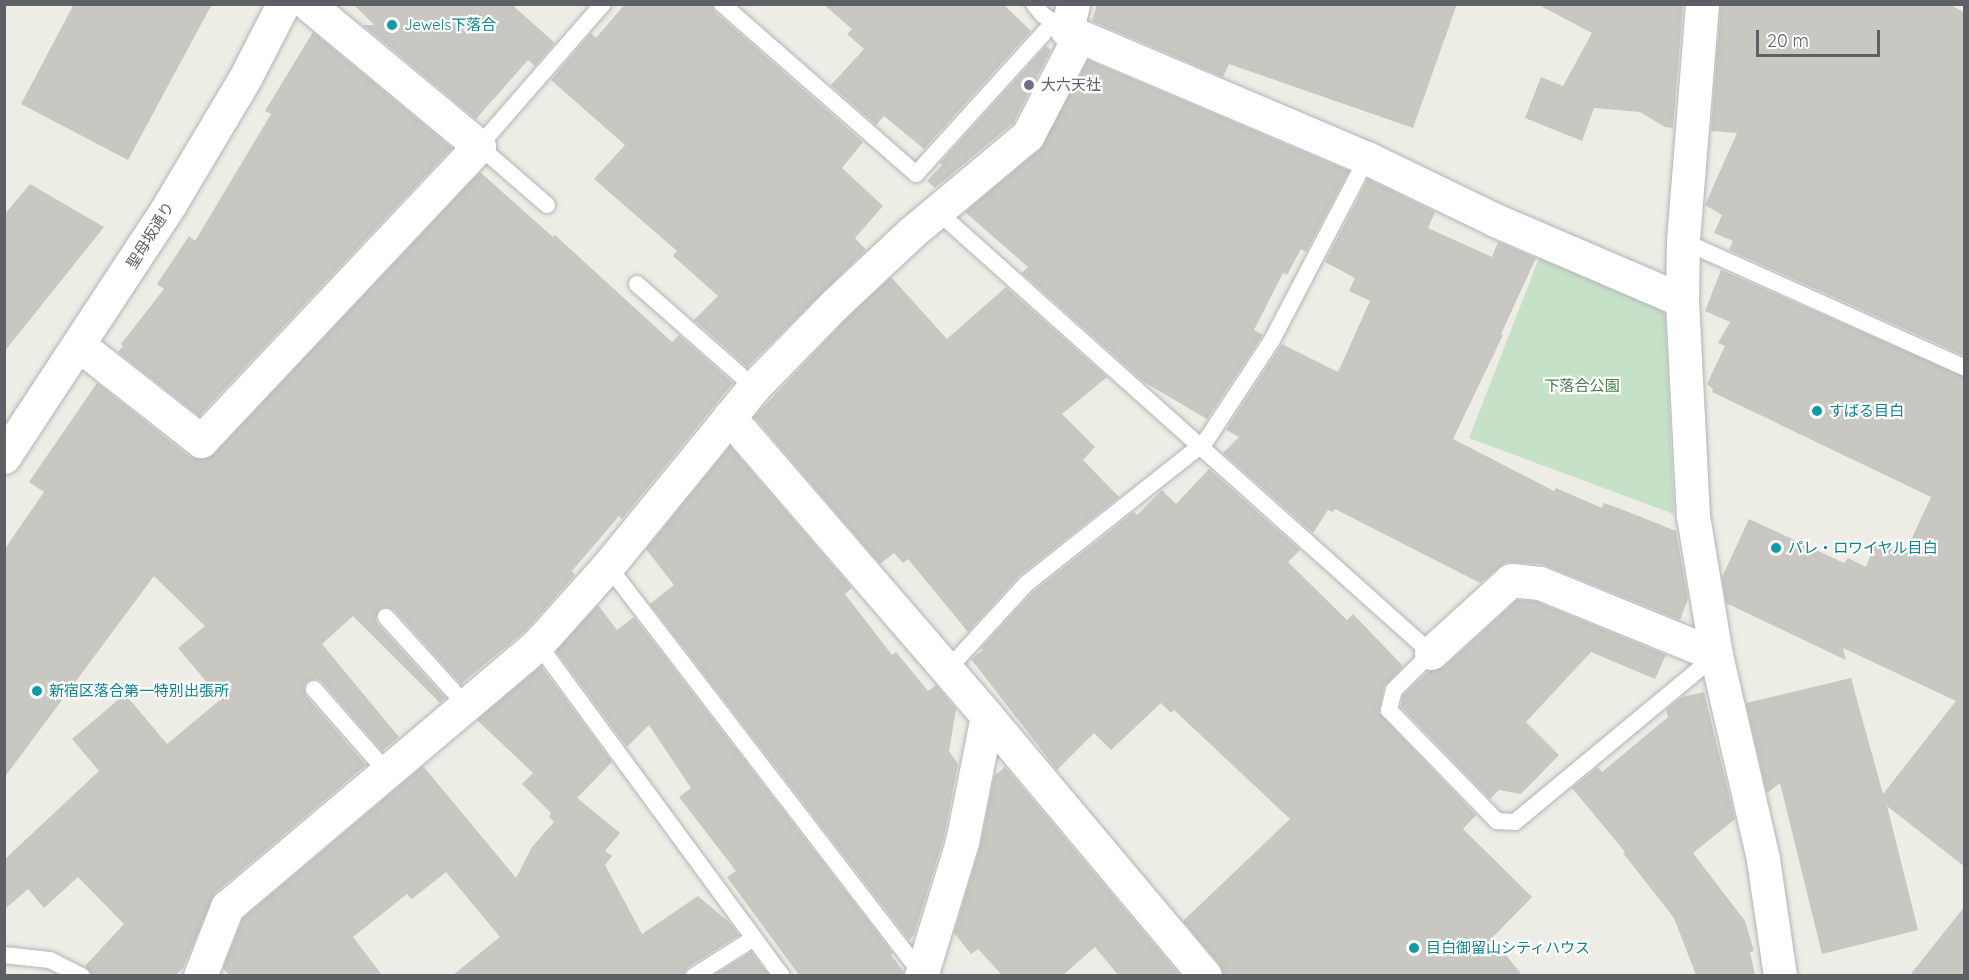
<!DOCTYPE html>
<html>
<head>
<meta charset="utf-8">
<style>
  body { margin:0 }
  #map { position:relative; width:1969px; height:980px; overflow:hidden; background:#edece5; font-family:Quicksand,"Noto Sans JP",sans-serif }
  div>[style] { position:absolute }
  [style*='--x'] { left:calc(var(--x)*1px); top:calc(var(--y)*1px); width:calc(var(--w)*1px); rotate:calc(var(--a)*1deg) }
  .green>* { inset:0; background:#c5e1c7 }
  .building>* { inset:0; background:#c9c7c2 }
  .roads { filter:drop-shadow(0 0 2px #b2b5b8) drop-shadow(0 0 2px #b2b5b8) }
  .lane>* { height:16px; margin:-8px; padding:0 8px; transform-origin:8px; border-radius:8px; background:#fff }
  .street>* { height:33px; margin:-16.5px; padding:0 16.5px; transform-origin:16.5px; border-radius:16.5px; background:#fff }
  .secondary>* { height:33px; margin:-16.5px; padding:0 16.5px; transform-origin:16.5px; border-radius:16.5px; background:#fff }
  .dots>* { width:16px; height:16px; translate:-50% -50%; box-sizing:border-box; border:3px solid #fff; border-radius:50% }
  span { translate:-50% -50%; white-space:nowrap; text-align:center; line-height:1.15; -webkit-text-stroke:4.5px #fff; paint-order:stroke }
  .culture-label { font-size:15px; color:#0d838f }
  .left { translate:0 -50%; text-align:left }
  .worship-label { font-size:15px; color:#5b616d }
  .street-label { font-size:15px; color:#5d6064 }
  .park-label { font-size:15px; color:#407f47 }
  .frame { position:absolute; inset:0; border:6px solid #5d6064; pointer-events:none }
  .scale { position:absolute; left:1756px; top:30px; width:124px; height:27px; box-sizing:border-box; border:3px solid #5d6064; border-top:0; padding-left:8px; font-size:18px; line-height:21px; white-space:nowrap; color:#5d6064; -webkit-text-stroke:4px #fff; paint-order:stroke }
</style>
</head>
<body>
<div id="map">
  <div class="green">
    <i style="clip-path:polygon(1541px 253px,1665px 307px,1674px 514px,1469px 438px)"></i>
  </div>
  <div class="building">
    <i style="clip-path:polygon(74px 4px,212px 4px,128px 160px,21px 104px)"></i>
    <i style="clip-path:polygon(353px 4px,511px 4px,555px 43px,535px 66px,528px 60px,476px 119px,363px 25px,374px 25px)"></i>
    <i style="clip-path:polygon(625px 4px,712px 4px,715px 12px,863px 142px,842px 168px,883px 206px,855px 238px,866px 250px,747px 367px,694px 320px,718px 296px,673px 256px,677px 251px,594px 179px,625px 145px,551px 80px,591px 33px,596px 38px)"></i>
    <i style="clip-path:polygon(823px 4px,1003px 4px,1031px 31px,924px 149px,884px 116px,876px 125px,831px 85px,864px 49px,847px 34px,852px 29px)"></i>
    <i style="clip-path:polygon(1097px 4px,1457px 4px,1413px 128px,1229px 64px,1223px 77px,1092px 21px)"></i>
    <i style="clip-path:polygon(1537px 4px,1683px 4px,1673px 128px,1665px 127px,1640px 112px,1594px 108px,1582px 141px,1525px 118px,1541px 77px,1563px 86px,1592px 33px)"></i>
    <i style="clip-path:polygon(1721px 4px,1949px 4px,1965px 13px,1965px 356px,1729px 250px,1733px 241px,1714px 233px,1722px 215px,1705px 205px,1737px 133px,1711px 131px)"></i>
    <i style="clip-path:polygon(313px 32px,452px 148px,199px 416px,118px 352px,123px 346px,121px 344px,164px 289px,157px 284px,189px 236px,195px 241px,271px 114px,265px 111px)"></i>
    <i style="clip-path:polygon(1046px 46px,1051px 50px,1013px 123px,935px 188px,927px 181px,942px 165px,940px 163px)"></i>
    <i style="clip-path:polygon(1088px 60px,1349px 171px,1306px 252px,1301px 249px,1287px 275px,1283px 273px,1254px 330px,1263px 335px,1207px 419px,1144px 382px,1022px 273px,1028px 267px,965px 212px,1040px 149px)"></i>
    <i style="clip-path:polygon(480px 172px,553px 237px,555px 235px,672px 342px,679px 335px,733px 383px,622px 519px,619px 516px,572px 571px,575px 575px,525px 631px,461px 684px,394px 610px,384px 607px,379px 610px,376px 619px,378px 624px,445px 698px,440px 703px,353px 616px,322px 644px,399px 737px,382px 751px,322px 682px,317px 679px,308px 681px,304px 686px,306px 696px,366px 765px,215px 893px,183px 968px,176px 975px,92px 975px,85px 966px,124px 924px,78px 877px,44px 908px,28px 889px,4px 910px,4px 860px,99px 771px,72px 739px,125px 694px,167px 744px,221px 699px,178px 648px,205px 626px,154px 576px,4px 778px,4px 550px,44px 492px,29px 482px,97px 383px,189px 456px,198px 459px,214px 454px)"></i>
    <i style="clip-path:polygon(1368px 179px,1435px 212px,1428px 228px,1492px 257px,1498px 242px,1536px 258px,1501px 334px,1503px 335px,1453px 439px,1554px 491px,1556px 488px,1602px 508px,1604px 503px,1621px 509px,1676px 531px,1688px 599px,1680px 620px,1542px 564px,1506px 562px,1480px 583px,1335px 509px,1333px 512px,1328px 510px,1313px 533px,1223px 453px,1239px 437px,1226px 430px,1282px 344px,1338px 372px,1370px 301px,1349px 291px,1355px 278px,1325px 262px)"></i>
    <i style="clip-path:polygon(30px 184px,104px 227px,4px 352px,4px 215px)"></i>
    <i style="clip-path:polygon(1721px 270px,1965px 377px,1965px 867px,1887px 806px,1918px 930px,1822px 954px,1780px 783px,1767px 793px,1746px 703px,1851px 678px,1883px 794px,1956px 701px,1843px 648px,1846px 660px,1726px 603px,1722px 577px,1749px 519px,1844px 563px,1848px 558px,1866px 567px,1876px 541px,1904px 555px,1931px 497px,1712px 392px,1713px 389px,1707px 384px,1725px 346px,1718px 343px,1730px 322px,1705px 311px)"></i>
    <i style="clip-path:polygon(891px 277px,947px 339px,1006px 287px,1107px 377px,1062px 414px,1095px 447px,1083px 460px,1119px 497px,1019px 576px,968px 632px,908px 559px,903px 563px,894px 553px,880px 564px,754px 417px,847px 318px)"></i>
    <i style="clip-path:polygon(730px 446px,852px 588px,845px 594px,892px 655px,896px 652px,928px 691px,936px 685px,956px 709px,949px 751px,958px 764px,944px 837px,914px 935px,909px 940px,650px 604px,674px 585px,646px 549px)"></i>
    <i style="clip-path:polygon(1209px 469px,1300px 550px,1288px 562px,1347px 620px,1353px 614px,1403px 666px,1384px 687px,1379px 713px,1476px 815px,1463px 829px,1532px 897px,1492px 938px,1522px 975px,1223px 975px,1219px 964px,1183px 921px,1290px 819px,1174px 710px,1171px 713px,1161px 703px,1111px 750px,1094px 733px,1057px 770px,971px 659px,983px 650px,981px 648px,1033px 592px,1134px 512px,1137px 515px,1162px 490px,1176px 504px)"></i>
    <i style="clip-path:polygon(1517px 600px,1535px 601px,1666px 655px,1655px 679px,1591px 652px,1526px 722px,1559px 755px,1521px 794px,1499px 790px,1490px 799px,1401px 707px,1403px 695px,1418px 681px,1429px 671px,1444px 667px)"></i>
    <i style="clip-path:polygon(598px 605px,617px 630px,634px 617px,893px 953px,891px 955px,903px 971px,903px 975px,799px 975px,727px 877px,736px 871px,679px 797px,691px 788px,649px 725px,627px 747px,556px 651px)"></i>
    <i style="clip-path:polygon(541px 666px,612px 762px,577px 798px,620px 833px,605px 851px,612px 856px,605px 865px,642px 934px,698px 896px,730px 923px,739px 935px,688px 967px,684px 975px,453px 975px,500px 937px,446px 872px,412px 899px,407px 894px,353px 937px,382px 975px,229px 975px,223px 968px,243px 918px,423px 766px,516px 878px,532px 847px,554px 822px,549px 817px,551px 813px,522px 784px,533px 773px,477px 720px)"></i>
    <i style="clip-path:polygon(1704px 692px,1735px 819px,1693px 853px,1745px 921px,1754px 951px,1750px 952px,1755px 975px,1696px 975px,1674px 918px,1623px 853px,1625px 852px,1572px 788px,1598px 767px,1602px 772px,1668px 717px,1666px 710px,1682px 697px)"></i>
    <i style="clip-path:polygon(1005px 767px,1180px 975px,1118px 975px,1095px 947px,1063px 975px,1002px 975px,978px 949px,971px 954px,954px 933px,980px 847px,994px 776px)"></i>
    <i style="clip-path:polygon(1965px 906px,1965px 975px,1910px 975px)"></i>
    <i style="clip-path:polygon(751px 952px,769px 975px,714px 975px)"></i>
  </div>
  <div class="roads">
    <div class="lane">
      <i style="--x:722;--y:4;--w:258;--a:41.2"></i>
      <i style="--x:916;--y:174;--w:205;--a:-47.8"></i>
      <i style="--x:1034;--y:4;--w:14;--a:51"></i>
      <i style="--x:1043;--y:15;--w:24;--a:33"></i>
      <i style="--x:547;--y:205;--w:90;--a:-139.1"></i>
      <i style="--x:479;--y:146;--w:189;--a:-48.9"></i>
      <i style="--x:937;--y:211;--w:663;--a:41.82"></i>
      <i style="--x:1431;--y:653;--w:52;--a:135"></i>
      <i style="--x:1394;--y:690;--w:21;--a:104"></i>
      <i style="--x:1389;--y:710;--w:155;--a:45.8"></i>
      <i style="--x:1497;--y:821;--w:18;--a:3"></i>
      <i style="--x:1515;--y:822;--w:261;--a:-39.7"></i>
      <i style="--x:1683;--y:241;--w:308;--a:24.2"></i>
      <i style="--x:637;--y:284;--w:156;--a:41.4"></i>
      <i style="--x:608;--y:566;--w:513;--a:52.44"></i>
      <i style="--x:386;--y:617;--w:119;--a:47.7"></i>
      <i style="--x:538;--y:644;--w:412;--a:53.7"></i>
      <i style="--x:947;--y:670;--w:117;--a:-47.4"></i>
      <i style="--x:1026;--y:584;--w:228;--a:-38.4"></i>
      <i style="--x:1205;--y:442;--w:122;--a:-56.7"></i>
      <i style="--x:1272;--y:340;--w:205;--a:-62.4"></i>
      <i style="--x:314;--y:689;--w:111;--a:48.7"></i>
      <i style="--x:4;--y:955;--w:46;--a:6.2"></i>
      <i style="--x:50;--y:960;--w:36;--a:27"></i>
      <i style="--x:694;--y:976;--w:71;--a:-32.3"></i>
    </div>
    <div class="street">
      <i style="--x:1073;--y:4;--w:27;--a:103"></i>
      <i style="--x:1067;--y:30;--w:13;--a:27"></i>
      <i style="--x:1079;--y:36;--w:313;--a:23"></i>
      <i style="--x:1367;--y:158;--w:142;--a:25.8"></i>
      <i style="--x:1495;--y:220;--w:203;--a:23.2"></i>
      <i style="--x:1702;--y:4;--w:238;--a:94.6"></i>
      <i style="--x:1683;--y:241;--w:59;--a:91"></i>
      <i style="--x:1682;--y:300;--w:216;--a:87.1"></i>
      <i style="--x:1693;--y:516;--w:141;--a:80.6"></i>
      <i style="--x:1716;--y:655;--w:209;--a:77"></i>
      <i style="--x:1763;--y:859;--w:118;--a:81.7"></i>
      <i style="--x:80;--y:346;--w:154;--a:38.1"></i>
      <i style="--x:201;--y:441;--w:405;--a:-46.7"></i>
      <i style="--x:479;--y:146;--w:222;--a:-140.3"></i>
      <i style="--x:729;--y:417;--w:395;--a:49.2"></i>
      <i style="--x:987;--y:716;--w:339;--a:50"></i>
      <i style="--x:1431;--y:653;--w:108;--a:-42.4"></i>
      <i style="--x:1511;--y:580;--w:29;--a:6"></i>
      <i style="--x:1540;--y:583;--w:190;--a:22.2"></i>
      <i style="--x:200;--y:976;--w:74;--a:-68.6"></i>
      <i style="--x:227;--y:907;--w:407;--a:-40.2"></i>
      <i style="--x:538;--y:644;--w:105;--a:-48.1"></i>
      <i style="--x:608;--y:566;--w:231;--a:-50.8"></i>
      <i style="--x:754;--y:387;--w:115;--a:-45.7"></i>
      <i style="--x:834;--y:305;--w:107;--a:-43.1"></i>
      <i style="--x:912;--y:232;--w:151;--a:-39.9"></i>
      <i style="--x:1028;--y:135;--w:111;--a:-62.7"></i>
      <i style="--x:921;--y:976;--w:140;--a:-73"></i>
      <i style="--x:962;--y:842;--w:128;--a:-78.8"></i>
    </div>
    <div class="secondary">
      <i style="--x:4;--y:457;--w:303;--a:-56.7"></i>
      <i style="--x:170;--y:204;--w:144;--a:-59.2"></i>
      <i style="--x:244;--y:80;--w:85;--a:-62.8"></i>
    </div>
  </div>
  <div class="dots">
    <i style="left:392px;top:25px;background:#0f9aa8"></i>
    <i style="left:1029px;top:85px;background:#6b7280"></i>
    <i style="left:1817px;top:411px;background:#0f9aa8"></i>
    <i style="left:1776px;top:548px;background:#0f9aa8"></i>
    <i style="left:37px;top:691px;background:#0f9aa8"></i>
    <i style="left:1414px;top:948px;background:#0f9aa8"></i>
  </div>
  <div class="culture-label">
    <span class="left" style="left:404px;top:25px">Jewels下落合</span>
    <span class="left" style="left:1829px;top:411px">すばる目白</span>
    <span class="left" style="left:1788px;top:548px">パレ・ロワイヤル目白</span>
    <span class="left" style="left:49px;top:691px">新宿区落合第一特別出張所</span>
    <span class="left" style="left:1426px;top:948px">目白御留山シティハウス</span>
  </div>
  <div class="worship-label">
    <span class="left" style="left:1041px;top:85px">大六天社</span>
  </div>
  <div class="street-label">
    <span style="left:150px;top:235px;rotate:-58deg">聖母坂通り</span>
  </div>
  <div class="park-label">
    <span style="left:1582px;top:386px">下落合公園</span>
  </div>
  <div class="frame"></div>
  <div class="scale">20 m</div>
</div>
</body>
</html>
